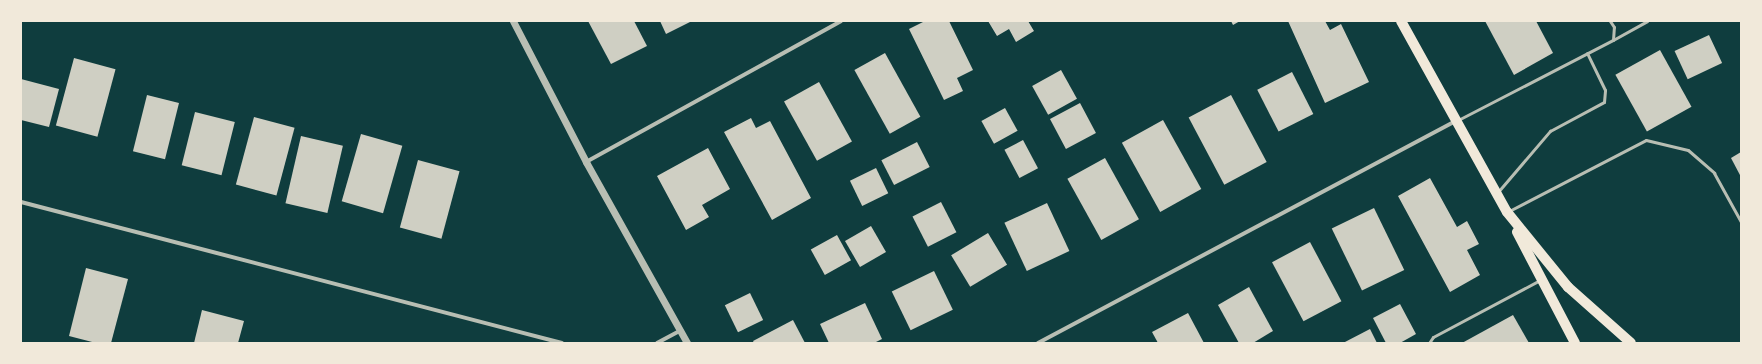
<!DOCTYPE html>
<html>
<head>
<meta charset="utf-8">
<style>
  body { margin:0 }
  #map { position:relative; width:1762px; height:364px; overflow:hidden; background:#0f3d3e; font-family:Rubik,sans-serif }
  div>[style] { position:absolute }
  [style*='--x'] { left:calc(var(--x)*1px); top:calc(var(--y)*1px); width:calc(var(--w)*1px); rotate:calc(var(--a)*1deg) }
  .building>* { inset:0; background:#cfcfc3; transform-origin:0 0 }
  .service>* { height:3px; margin:-1.5px; padding:0 1.5px; transform-origin:1.5px; border-radius:1.5px; background:#b8beb3 }
  .minor>* { height:4px; margin:-2px; padding:0 2px; transform-origin:2px; border-radius:2px; background:#b8beb3 }
  .tertiary>* { height:7px; margin:-3.5px; padding:0 3.5px; transform-origin:3.5px; border-radius:3.5px; background:#b8beb3 }
  .primary>* { height:10px; margin:-5px; padding:0 5px; transform-origin:5px; border-radius:5px; background:#f1e9da }
  span { translate:-50% -50%; white-space:nowrap; text-align:center; line-height:1.15; -webkit-text-stroke:4px #f1e9da; paint-order:stroke }
  .frame { position:absolute; inset:0; border:22px solid #f1e9da; pointer-events:none }
</style>
</head>
<body>
<div id="map">
  <div class="building">
    <i style="clip-path:polygon(588px 21px,634px 21px,647px 46px,611px 64px)"></i>
    <i style="clip-path:polygon(660px 21px,692px 21px,666px 34px)"></i>
    <i style="clip-path:polygon(925px 21px,949px 21px,973px 70px,957px 78px,963px 91px,944px 100px,909px 29px)"></i>
    <i style="clip-path:polygon(988px 21px,1028px 21px,1034px 31px,1016px 42px,1009px 29px,997px 36px)"></i>
    <i style="clip-path:polygon(1231px 21px,1240px 21px,1233px 25px)"></i>
    <i style="clip-path:polygon(1288px 21px,1325px 21px,1330px 30px,1341px 24px,1369px 82px,1325px 103px)"></i>
    <i style="clip-path:polygon(1485px 21px,1536px 21px,1553px 53px,1514px 75px)"></i>
    <i style="left:1709px;top:35px;width:31px;height:38px;rotate:65deg"></i>
    <i style="left:1660px;top:50px;width:65px;height:51px;rotate:61deg"></i>
    <i style="left:885px;top:53px;width:73px;height:35px;rotate:61deg"></i>
    <i style="left:74px;top:58px;width:43px;height:70px;rotate:15deg"></i>
    <i style="left:1061px;top:70px;width:33px;height:33px;rotate:61deg"></i>
    <i style="left:1292px;top:72px;width:47px;height:39px;rotate:63deg"></i>
    <i style="clip-path:polygon(21px 79px,59px 89px,49px 127px,21px 120px)"></i>
    <i style="left:819px;top:82px;width:68px;height:40px;rotate:61deg"></i>
    <i style="left:147px;top:95px;width:33px;height:58px;rotate:14deg"></i>
    <i style="left:1231px;top:95px;width:76px;height:48px;rotate:62deg"></i>
    <i style="left:1080px;top:103px;width:34px;height:34px;rotate:62deg"></i>
    <i style="left:1005px;top:108px;width:26px;height:27px;rotate:61deg"></i>
    <i style="left:195px;top:112px;width:41px;height:55px;rotate:14deg"></i>
    <i style="left:254px;top:117px;width:42px;height:70px;rotate:15deg"></i>
    <i style="clip-path:polygon(751px 118px,756px 128px,770px 121px,811px 198px,772px 220px,724px 132px)"></i>
    <i style="left:1163px;top:120px;width:79px;height:47px;rotate:61deg"></i>
    <i style="left:361px;top:134px;width:43px;height:70px;rotate:16deg"></i>
    <i style="left:301px;top:136px;width:43px;height:69px;rotate:13deg"></i>
    <i style="left:1023px;top:140px;width:32px;height:21px;rotate:62deg"></i>
    <i style="left:917px;top:142px;width:28px;height:40px;rotate:63deg"></i>
    <i style="clip-path:polygon(708px 148px,730px 189px,702px 205px,709px 217px,686px 230px,657px 176px)"></i>
    <i style="clip-path:polygon(1741px 152px,1741px 177px,1731px 158px)"></i>
    <i style="left:1105px;top:158px;width:70px;height:43px;rotate:61deg"></i>
    <i style="left:418px;top:160px;width:43px;height:70px;rotate:15deg"></i>
    <i style="left:876px;top:168px;width:28px;height:29px;rotate:64deg"></i>
    <i style="clip-path:polygon(1430px 178px,1457px 227px,1467px 221px,1479px 244px,1467px 250px,1480px 275px,1450px 292px,1398px 196px)"></i>
    <i style="left:941px;top:202px;width:34px;height:32px;rotate:63deg"></i>
    <i style="left:1047px;top:203px;width:53px;height:47px;rotate:65deg"></i>
    <i style="left:1374px;top:208px;width:69px;height:47px;rotate:64deg"></i>
    <i style="left:871px;top:226px;width:30px;height:30px;rotate:60deg"></i>
    <i style="left:988px;top:233px;width:37px;height:43px;rotate:59deg"></i>
    <i style="left:837px;top:235px;width:29px;height:30px;rotate:61deg"></i>
    <i style="left:1310px;top:242px;width:67px;height:43px;rotate:62deg"></i>
    <i style="clip-path:polygon(86px 268px,128px 279px,111px 343px,96px 343px,69px 336px)"></i>
    <i style="left:934px;top:271px;width:43px;height:47px;rotate:64deg"></i>
    <i style="clip-path:polygon(1249px 287px,1273px 331px,1253px 343px,1239px 343px,1218px 305px)"></i>
    <i style="left:750px;top:293px;width:30px;height:28px;rotate:64deg"></i>
    <i style="clip-path:polygon(865px 303px,882px 339px,874px 343px,829px 343px,820px 324px)"></i>
    <i style="clip-path:polygon(1400px 304px,1416px 334px,1400px 343px,1386px 343px,1373px 318px)"></i>
    <i style="clip-path:polygon(202px 310px,244px 321px,238px 343px,194px 343px)"></i>
    <i style="clip-path:polygon(1188px 313px,1204px 343px,1158px 343px,1152px 332px)"></i>
    <i style="clip-path:polygon(1513px 315px,1529px 343px,1462px 343px)"></i>
    <i style="clip-path:polygon(793px 320px,805px 343px,754px 343px,753px 341px)"></i>
    <i style="clip-path:polygon(1370px 329px,1377px 343px,1343px 343px)"></i>
  </div>
  <div class="service">
    <i style="--x:1613;--y:40;--w:39;--a:-29"></i>
    <i style="--x:1458;--y:120;--w:174;--a:-27.3"></i>
    <i style="--x:1613;--y:40;--w:13;--a:-86"></i>
    <i style="--x:1614;--y:27;--w:7;--a:-124"></i>
    <i style="--x:1497;--y:193;--w:82;--a:-49.5"></i>
    <i style="--x:1550;--y:131;--w:61;--a:-28.2"></i>
    <i style="--x:1604;--y:102;--w:12;--a:-85"></i>
    <i style="--x:1605;--y:90;--w:41;--a:-115.9"></i>
    <i style="--x:1509;--y:211;--w:154;--a:-27.4"></i>
    <i style="--x:1646;--y:140;--w:43;--a:13.4"></i>
    <i style="--x:1688;--y:150;--w:35;--a:41"></i>
    <i style="--x:1714;--y:173;--w:56;--a:61.1"></i>
    <i style="--x:1429;--y:343;--w:7;--a:-56"></i>
    <i style="--x:1433;--y:337;--w:121;--a:-28"></i>
  </div>
  <div class="minor">
    <i style="--x:586;--y:162;--w:291;--a:-28.9"></i>
    <i style="--x:21;--y:202;--w:559;--a:14.61"></i>
    <i style="--x:657;--y:343;--w:26;--a:-28"></i>
    <i style="--x:1038;--y:343;--w:473;--a:-28"></i>
  </div>
  <div class="tertiary">
    <i style="--x:513;--y:21;--w:159;--a:62.6"></i>
    <i style="--x:586;--y:162;--w:207;--a:60.8"></i>
  </div>
  <div class="primary">
    <i style="--x:1401;--y:21;--w:218;--a:61"></i>
    <i style="--x:1507;--y:212;--w:97;--a:50.9"></i>
    <i style="--x:1568;--y:287;--w:84;--a:41.6"></i>
    <i style="--x:1517;--y:232;--w:125;--a:62.4"></i>
  </div>
  <div class="frame"></div>
</div>
</body>
</html>
